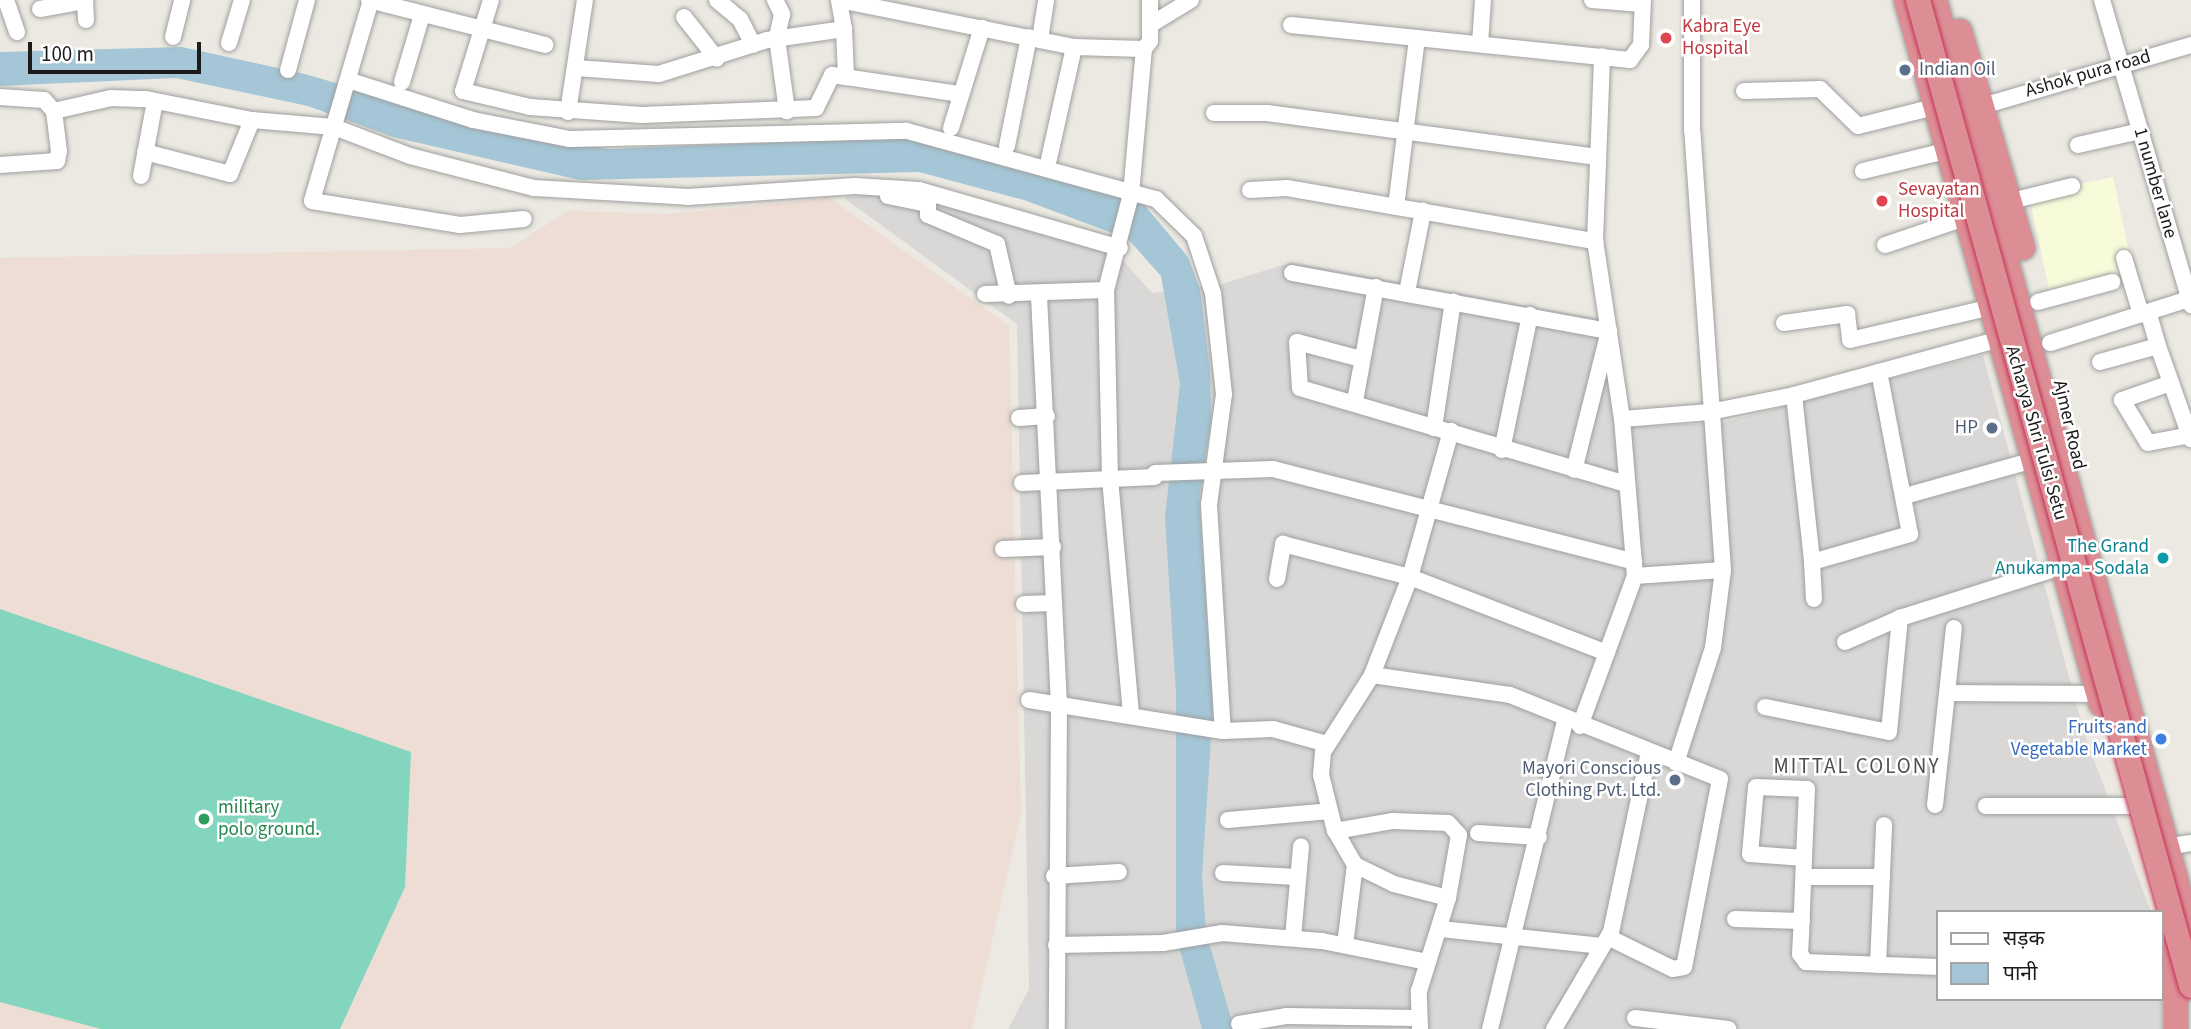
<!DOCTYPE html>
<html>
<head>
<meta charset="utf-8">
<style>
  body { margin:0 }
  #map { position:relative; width:2191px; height:1029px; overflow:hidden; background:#ebe9e1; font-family:"Source Sans 3","Noto Sans Devanagari",sans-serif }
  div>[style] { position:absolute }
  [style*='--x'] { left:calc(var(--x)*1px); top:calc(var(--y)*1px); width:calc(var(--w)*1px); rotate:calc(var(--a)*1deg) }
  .residential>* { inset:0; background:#d9d8d7 }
  .education>* { inset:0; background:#f8fbda; transform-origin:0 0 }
  .military>* { inset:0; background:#edddd4 }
  .pitch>* { inset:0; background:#84d5bd }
  .water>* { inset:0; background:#a4c6d6 }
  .roads { filter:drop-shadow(0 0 2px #9f9f9f) drop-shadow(0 0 2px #9f9f9f) }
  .minor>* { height:16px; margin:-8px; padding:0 8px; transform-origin:8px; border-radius:8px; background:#fff }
  .highway>* { height:24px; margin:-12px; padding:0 12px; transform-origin:12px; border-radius:12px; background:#dd8e95 }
  .bridges { filter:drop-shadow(0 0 2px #c53257) drop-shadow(0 0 2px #c53257) }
  .highway-bridge>* { height:24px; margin:-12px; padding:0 12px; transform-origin:12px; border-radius:12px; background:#dd8e95 }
  .dots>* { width:19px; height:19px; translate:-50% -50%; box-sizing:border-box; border:4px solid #fff; border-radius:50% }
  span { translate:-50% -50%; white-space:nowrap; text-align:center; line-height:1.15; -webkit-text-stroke:5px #fff; paint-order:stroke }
  .health-label { font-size:19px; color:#be3a42 }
  .left { translate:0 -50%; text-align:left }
  .service-label { font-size:19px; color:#4e5e75 }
  .right { translate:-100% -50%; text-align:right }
  .street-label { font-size:19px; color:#1b1b1b }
  .culture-label { font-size:19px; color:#0d838f }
  .shop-label { font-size:19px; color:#366cbe }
  .leisure-label { font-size:19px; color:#27864d }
  .neighbourhood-label { font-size:21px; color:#4e4e4e; letter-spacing:2px }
  .legend { position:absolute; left:1936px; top:910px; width:228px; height:91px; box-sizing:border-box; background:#fff; border:2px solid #a4a4a4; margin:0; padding:9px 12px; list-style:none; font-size:21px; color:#1b1b1b }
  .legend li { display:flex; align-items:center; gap:14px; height:35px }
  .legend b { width:35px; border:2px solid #a4a4a4 }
  .scale { position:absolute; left:28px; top:42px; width:173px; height:32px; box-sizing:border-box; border:4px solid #1b1b1b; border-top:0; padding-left:9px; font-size:21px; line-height:24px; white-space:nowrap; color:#1b1b1b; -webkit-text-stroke:5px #fff; paint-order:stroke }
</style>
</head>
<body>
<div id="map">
  <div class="residential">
    <i style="clip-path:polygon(911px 189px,1110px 246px,1152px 293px,1222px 284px,1292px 262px,1601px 319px,1618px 428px,1724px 422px,1983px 355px,2084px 733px,2151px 912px,1937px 912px,1937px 999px,2161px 999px,2161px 956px,2165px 1029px,1008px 1029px,1029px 989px,1017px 324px,844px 198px)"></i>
  </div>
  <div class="education">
    <i style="left:2113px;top:177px;width:102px;height:86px;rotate:78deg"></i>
  </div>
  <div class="military">
    <i style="clip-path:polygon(830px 198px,1009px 326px,1021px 814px,972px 1029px,0 1029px,0 258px,510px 248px,568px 211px,669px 214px)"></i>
  </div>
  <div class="pitch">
    <i style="clip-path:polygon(0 609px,411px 752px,405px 887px,340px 1029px,101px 1029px,0 1002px)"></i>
  </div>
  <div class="water">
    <i style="clip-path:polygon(182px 47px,305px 74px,524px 138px,609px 149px,911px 137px,1136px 195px,1188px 257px,1200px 289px,1210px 371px,1211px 421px,1199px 498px,1213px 709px,1202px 875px,1206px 932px,1234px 1029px,1202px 1029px,1176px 936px,1176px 693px,1165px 517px,1180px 384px,1161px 276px,1128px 239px,1024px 200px,919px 172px,580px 180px,393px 137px,308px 106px,176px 78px,0 86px,0 52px)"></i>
  </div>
  <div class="roads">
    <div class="minor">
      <i style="--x:6;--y:0;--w:34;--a:71"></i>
      <i style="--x:85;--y:0;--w:20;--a:87"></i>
      <i style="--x:369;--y:0;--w:182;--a:14.3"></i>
      <i style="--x:371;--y:0;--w:209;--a:106.4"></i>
      <i style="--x:312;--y:201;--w:150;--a:9.2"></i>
      <i style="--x:460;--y:225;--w:64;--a:-5.4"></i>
      <i style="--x:491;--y:0;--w:95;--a:107.1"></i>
      <i style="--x:463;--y:91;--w:69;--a:13.4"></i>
      <i style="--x:530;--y:107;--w:112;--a:4.1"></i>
      <i style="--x:642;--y:115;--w:174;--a:-2.3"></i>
      <i style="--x:816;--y:108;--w:37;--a:-64"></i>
      <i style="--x:832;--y:75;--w:128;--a:8.5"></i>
      <i style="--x:717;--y:0;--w:30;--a:40"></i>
      <i style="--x:740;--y:19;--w:29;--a:63"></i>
      <i style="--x:775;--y:0;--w:16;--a:63"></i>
      <i style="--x:782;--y:14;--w:25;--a:102"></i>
      <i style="--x:777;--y:38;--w:74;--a:82.2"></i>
      <i style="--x:839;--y:0;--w:240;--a:11.3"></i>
      <i style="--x:1074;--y:47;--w:70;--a:1.6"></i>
      <i style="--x:1144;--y:49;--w:10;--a:-53"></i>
      <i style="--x:1150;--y:41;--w:41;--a:-90"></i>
      <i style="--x:1592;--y:0;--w:50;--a:4.6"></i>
      <i style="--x:2102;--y:0;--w:318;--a:73.7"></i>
      <i style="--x:40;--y:9;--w:46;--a:-10.1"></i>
      <i style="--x:684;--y:17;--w:53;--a:51.8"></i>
      <i style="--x:1150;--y:25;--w:48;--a:-31.4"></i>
      <i style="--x:1291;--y:25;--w:341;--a:5.9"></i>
      <i style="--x:1630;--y:60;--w:19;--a:-54"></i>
      <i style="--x:1641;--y:45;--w:45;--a:-87.5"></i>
      <i style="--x:844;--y:29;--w:47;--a:87.6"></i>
      <i style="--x:173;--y:37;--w:38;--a:-76"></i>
      <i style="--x:1040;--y:39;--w:39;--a:-81"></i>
      <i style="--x:229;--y:43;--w:45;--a:-73.2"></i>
      <i style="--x:1480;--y:44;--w:44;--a:-86.1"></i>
      <i style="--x:576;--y:68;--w:83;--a:4.1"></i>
      <i style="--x:659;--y:74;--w:113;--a:-17.5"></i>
      <i style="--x:767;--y:40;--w:78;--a:-8.1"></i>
      <i style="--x:844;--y:29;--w:27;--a:-100"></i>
      <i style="--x:288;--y:70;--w:73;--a:-74.8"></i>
      <i style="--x:348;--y:80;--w:131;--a:17.7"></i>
      <i style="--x:473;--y:120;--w:99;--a:11.1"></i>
      <i style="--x:570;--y:139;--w:337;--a:-1.4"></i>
      <i style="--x:907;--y:131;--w:258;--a:15.3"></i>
      <i style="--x:1156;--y:199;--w:53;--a:44.2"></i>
      <i style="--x:1194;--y:236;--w:60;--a:71.6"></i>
      <i style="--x:1213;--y:293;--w:102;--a:83.8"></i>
      <i style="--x:1224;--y:394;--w:112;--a:97.7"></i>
      <i style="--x:1209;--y:505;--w:226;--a:86.5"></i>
      <i style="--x:402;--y:82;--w:70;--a:-73.4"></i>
      <i style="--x:1744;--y:91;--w:76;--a:-1.5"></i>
      <i style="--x:1820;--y:89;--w:53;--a:44.2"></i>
      <i style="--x:1858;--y:126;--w:78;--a:-14"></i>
      <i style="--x:0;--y:97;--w:44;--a:3.9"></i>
      <i style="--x:44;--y:100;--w:15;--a:48"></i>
      <i style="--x:54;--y:111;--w:40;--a:82.9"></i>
      <i style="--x:59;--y:151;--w:10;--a:101"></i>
      <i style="--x:57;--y:161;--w:57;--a:176"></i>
      <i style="--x:1986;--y:105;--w:214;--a:-16.3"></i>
      <i style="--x:54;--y:111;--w:58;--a:-12.8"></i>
      <i style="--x:111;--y:98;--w:35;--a:2"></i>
      <i style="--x:146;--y:99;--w:108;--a:11.2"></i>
      <i style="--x:568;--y:112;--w:113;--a:-81.4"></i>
      <i style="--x:1214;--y:113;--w:53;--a:0"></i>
      <i style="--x:1267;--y:113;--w:333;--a:7.6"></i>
      <i style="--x:951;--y:128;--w:105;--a:-72.8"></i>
      <i style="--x:2078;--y:145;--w:64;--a:-12.7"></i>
      <i style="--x:1007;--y:146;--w:111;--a:-78.6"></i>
      <i style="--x:145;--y:152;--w:88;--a:14.5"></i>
      <i style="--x:230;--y:174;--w:58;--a:-67.8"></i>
      <i style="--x:252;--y:120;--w:82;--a:4.9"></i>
      <i style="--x:334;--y:127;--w:81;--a:20.9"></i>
      <i style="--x:410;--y:156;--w:128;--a:14.5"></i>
      <i style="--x:534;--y:188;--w:154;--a:3.3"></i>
      <i style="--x:688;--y:197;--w:167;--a:-3.8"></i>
      <i style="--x:855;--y:186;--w:64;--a:3.6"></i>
      <i style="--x:919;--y:190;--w:209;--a:16.1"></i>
      <i style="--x:1049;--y:159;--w:115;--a:-77.4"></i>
      <i style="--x:1863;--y:171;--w:84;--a:-13.7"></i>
      <i style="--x:141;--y:176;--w:76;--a:-79.4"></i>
      <i style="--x:1250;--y:190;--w:37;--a:-3"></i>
      <i style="--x:1287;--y:188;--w:313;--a:9.8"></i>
      <i style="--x:888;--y:196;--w:41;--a:11.3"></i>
      <i style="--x:928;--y:204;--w:11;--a:90"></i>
      <i style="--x:928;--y:215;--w:75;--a:22.8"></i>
      <i style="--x:997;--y:244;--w:53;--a:77"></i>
      <i style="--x:2011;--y:201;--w:63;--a:-13.8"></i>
      <i style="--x:1396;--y:207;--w:170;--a:-82.9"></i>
      <i style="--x:1885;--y:245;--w:81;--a:-18.7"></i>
      <i style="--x:2124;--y:258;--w:59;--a:73.1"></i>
      <i style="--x:1292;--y:273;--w:322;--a:10.4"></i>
      <i style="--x:1609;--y:331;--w:143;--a:104.1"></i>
      <i style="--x:1407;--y:292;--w:83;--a:-78.8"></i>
      <i style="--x:985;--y:294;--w:121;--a:-1.9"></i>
      <i style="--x:1039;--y:296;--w:412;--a:87.2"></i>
      <i style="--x:1059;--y:708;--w:321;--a:90.4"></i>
      <i style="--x:2038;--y:302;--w:77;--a:-15.1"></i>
      <i style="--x:1784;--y:323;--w:64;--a:-8.1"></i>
      <i style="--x:1847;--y:314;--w:26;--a:83"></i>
      <i style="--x:1850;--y:340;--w:141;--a:-13.1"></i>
      <i style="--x:2050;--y:343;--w:146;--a:-17.6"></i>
      <i style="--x:2158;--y:346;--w:99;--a:70.5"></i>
      <i style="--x:1361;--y:359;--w:66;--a:-165.1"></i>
      <i style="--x:1297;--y:342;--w:46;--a:86.3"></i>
      <i style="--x:1300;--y:388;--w:341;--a:16.4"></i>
      <i style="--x:2100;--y:362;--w:60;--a:-15.4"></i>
      <i style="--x:2158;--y:346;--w:35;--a:-106"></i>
      <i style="--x:2171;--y:383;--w:52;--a:160.9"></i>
      <i style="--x:2122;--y:400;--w:50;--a:58.8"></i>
      <i style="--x:2148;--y:443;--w:44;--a:-10.5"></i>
      <i style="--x:1794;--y:395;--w:168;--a:83.8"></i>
      <i style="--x:1812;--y:562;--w:102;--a:-15.9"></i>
      <i style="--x:1910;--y:534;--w:165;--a:-100.8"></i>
      <i style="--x:1355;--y:401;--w:116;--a:-79.6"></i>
      <i style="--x:1019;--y:418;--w:28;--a:-4"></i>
      <i style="--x:1622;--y:419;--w:88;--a:-4.5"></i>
      <i style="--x:1710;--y:412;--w:86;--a:-11.4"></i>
      <i style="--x:1794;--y:395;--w:209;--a:-15.2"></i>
      <i style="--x:1434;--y:428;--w:128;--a:-81.5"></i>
      <i style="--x:1502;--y:450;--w:138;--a:-78.3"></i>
      <i style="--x:1155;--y:473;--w:118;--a:-1.9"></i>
      <i style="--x:1273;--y:469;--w:373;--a:14.4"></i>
      <i style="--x:1022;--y:483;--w:133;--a:-2.6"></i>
      <i style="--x:1905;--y:496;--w:130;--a:-15.6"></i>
      <i style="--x:1003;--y:549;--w:50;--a:-2.3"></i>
      <i style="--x:1812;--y:562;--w:37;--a:87"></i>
      <i style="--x:1635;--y:576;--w:88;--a:-3.9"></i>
      <i style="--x:1277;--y:579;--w:36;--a:-80"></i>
      <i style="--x:1283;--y:544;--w:131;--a:14.6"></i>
      <i style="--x:1410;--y:577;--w:211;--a:21.1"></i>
      <i style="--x:1024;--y:604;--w:30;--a:-2"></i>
      <i style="--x:1845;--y:642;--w:60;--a:-23.6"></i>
      <i style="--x:1900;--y:618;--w:169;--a:-17.6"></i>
      <i style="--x:1372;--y:675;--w:139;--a:8.2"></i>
      <i style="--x:1510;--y:695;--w:226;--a:21.8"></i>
      <i style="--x:1720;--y:779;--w:191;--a:100.8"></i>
      <i style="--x:1684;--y:967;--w:11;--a:170"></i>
      <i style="--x:1673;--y:969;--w:72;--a:-153.8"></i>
      <i style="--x:1950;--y:693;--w:148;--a:0.4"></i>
      <i style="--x:1029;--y:700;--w:196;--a:9.1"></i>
      <i style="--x:1223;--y:731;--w:50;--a:-2.3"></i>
      <i style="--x:1273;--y:729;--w:56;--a:15.5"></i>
      <i style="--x:1765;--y:707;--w:126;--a:11.4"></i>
      <i style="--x:1889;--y:732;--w:115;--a:-84.5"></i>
      <i style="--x:1131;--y:714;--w:236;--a:-95.1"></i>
      <i style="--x:1110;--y:479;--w:189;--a:-91.2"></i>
      <i style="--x:1106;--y:290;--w:99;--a:-75.4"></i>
      <i style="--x:1131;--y:194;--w:146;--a:-84.9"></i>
      <i style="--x:1580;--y:726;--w:160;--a:-69.9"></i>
      <i style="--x:1635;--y:576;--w:158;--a:-94.7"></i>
      <i style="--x:1622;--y:419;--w:180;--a:-98.6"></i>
      <i style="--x:1595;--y:241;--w:185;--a:-87.8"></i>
      <i style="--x:1676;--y:763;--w:121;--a:-72.2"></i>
      <i style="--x:1713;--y:648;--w:79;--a:-82.7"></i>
      <i style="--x:1723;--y:570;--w:440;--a:-94"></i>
      <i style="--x:1692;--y:131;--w:131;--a:-90"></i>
      <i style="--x:1935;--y:805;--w:178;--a:-83.9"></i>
      <i style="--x:1986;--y:806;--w:144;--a:0"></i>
      <i style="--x:1228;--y:820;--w:102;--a:-5"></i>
      <i style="--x:1335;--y:831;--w:59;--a:-9.8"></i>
      <i style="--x:1393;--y:821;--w:55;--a:2.1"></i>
      <i style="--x:1448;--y:823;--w:16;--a:47"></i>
      <i style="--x:1459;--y:835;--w:64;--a:99.9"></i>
      <i style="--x:1478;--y:833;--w:61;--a:3.8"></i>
      <i style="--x:2159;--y:848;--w:32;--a:-9"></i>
      <i style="--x:1804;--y:858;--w:54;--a:-175.8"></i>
      <i style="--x:1750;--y:854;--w:67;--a:-84.9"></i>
      <i style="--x:1756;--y:787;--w:51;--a:2.2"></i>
      <i style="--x:1807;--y:789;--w:69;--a:92.5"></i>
      <i style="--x:1804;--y:858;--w:77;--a:92.2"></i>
      <i style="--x:1801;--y:935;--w:19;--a:93"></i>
      <i style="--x:1800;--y:954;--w:10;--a:53"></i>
      <i style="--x:1806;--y:962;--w:131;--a:2.2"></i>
      <i style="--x:1223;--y:873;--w:74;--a:3.1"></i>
      <i style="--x:1054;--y:876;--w:65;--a:-3.5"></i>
      <i style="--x:1804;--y:877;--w:78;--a:0"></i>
      <i style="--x:1735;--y:919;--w:67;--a:1.7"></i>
      <i style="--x:1441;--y:929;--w:162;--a:6"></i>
      <i style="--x:1293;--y:938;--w:92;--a:-85"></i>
      <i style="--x:1056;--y:945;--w:107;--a:-1.1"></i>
      <i style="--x:1163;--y:943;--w:60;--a:-9.6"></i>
      <i style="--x:1222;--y:933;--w:100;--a:4.6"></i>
      <i style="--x:1322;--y:941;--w:107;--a:11.3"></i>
      <i style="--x:1345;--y:945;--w:81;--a:-82.9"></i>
      <i style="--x:1878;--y:965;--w:140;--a:-87.5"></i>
      <i style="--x:1635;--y:1018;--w:94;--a:6.7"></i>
      <i style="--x:1239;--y:1024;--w:49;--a:-9.5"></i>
      <i style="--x:1287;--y:1016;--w:130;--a:0.9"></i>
      <i style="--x:1420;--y:1029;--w:38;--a:-92"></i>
      <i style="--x:1419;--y:991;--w:97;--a:-72.7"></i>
      <i style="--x:1448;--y:898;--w:56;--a:-165.5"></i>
      <i style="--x:1394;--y:884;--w:43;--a:-154"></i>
      <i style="--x:1355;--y:865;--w:39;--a:-120"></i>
      <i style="--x:1335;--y:831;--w:58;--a:-104"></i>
      <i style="--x:1321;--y:775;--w:23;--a:-85"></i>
      <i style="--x:1323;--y:752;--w:91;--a:-57.5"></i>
      <i style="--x:1372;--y:675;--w:105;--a:-68.8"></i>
      <i style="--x:1410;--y:577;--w:152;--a:-74.3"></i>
      <i style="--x:1490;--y:1029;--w:317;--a:-76.3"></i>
      <i style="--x:1554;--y:1029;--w:113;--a:-59.6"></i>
      <i style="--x:1611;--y:932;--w:184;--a:-78.1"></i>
    </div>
    <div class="highway">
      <i style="--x:1906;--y:0;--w:731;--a:74.52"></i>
      <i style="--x:1935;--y:0;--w:968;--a:74.67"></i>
      <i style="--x:1960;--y:31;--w:226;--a:73.8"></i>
      <i style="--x:2168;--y:947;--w:28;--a:73"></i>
      <i style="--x:2176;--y:974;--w:55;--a:90"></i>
    </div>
  </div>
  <div class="bridges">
    <div class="highway-bridge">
      <i style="--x:1918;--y:0;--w:1023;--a:74.52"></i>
    </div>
  </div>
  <div class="dots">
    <i style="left:1666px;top:38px;background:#e0444e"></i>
    <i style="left:1905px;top:70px;background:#5c6f8a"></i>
    <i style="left:1882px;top:201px;background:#e0444e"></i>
    <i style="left:1992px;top:428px;background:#5c6f8a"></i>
    <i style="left:2163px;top:558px;background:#0f9aa8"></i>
    <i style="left:2161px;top:739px;background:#3f7fe0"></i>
    <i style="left:1675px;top:780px;background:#5c6f8a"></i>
    <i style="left:204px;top:819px;background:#2e9e5b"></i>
  </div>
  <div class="health-label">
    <span class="left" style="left:1682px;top:38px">Kabra Eye<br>Hospital</span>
    <span class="left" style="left:1898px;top:201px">Sevayatan<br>Hospital</span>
  </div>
  <div class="service-label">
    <span class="left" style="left:1919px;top:70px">Indian Oil</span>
    <span class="right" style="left:1978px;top:428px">HP</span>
    <span class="right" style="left:1661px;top:780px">Mayori Conscious<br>Clothing Pvt. Ltd.</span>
  </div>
  <div class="street-label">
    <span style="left:2088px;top:74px;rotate:-16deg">Ashok pura road</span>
    <span style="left:2155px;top:183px;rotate:74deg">1 number lane</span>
    <span style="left:2069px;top:425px;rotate:77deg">Ajmer Road</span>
    <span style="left:2036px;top:433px;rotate:74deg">Acharya Shri Tulsi Setu</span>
  </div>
  <div class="culture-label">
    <span class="right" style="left:2149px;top:558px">The Grand<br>Anukampa - Sodala</span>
  </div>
  <div class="shop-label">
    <span class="right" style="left:2147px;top:739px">Fruits and<br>Vegetable Market</span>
  </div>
  <div class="leisure-label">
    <span class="left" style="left:218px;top:819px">military<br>polo ground.</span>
  </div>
  <div class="neighbourhood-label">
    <span style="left:1857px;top:766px">MITTAL COLONY</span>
  </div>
  <ul class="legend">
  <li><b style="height:9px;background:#fff"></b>सड़क</li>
  <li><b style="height:19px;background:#a4c6d6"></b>पानी</li>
  </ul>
  <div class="scale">100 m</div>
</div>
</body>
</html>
